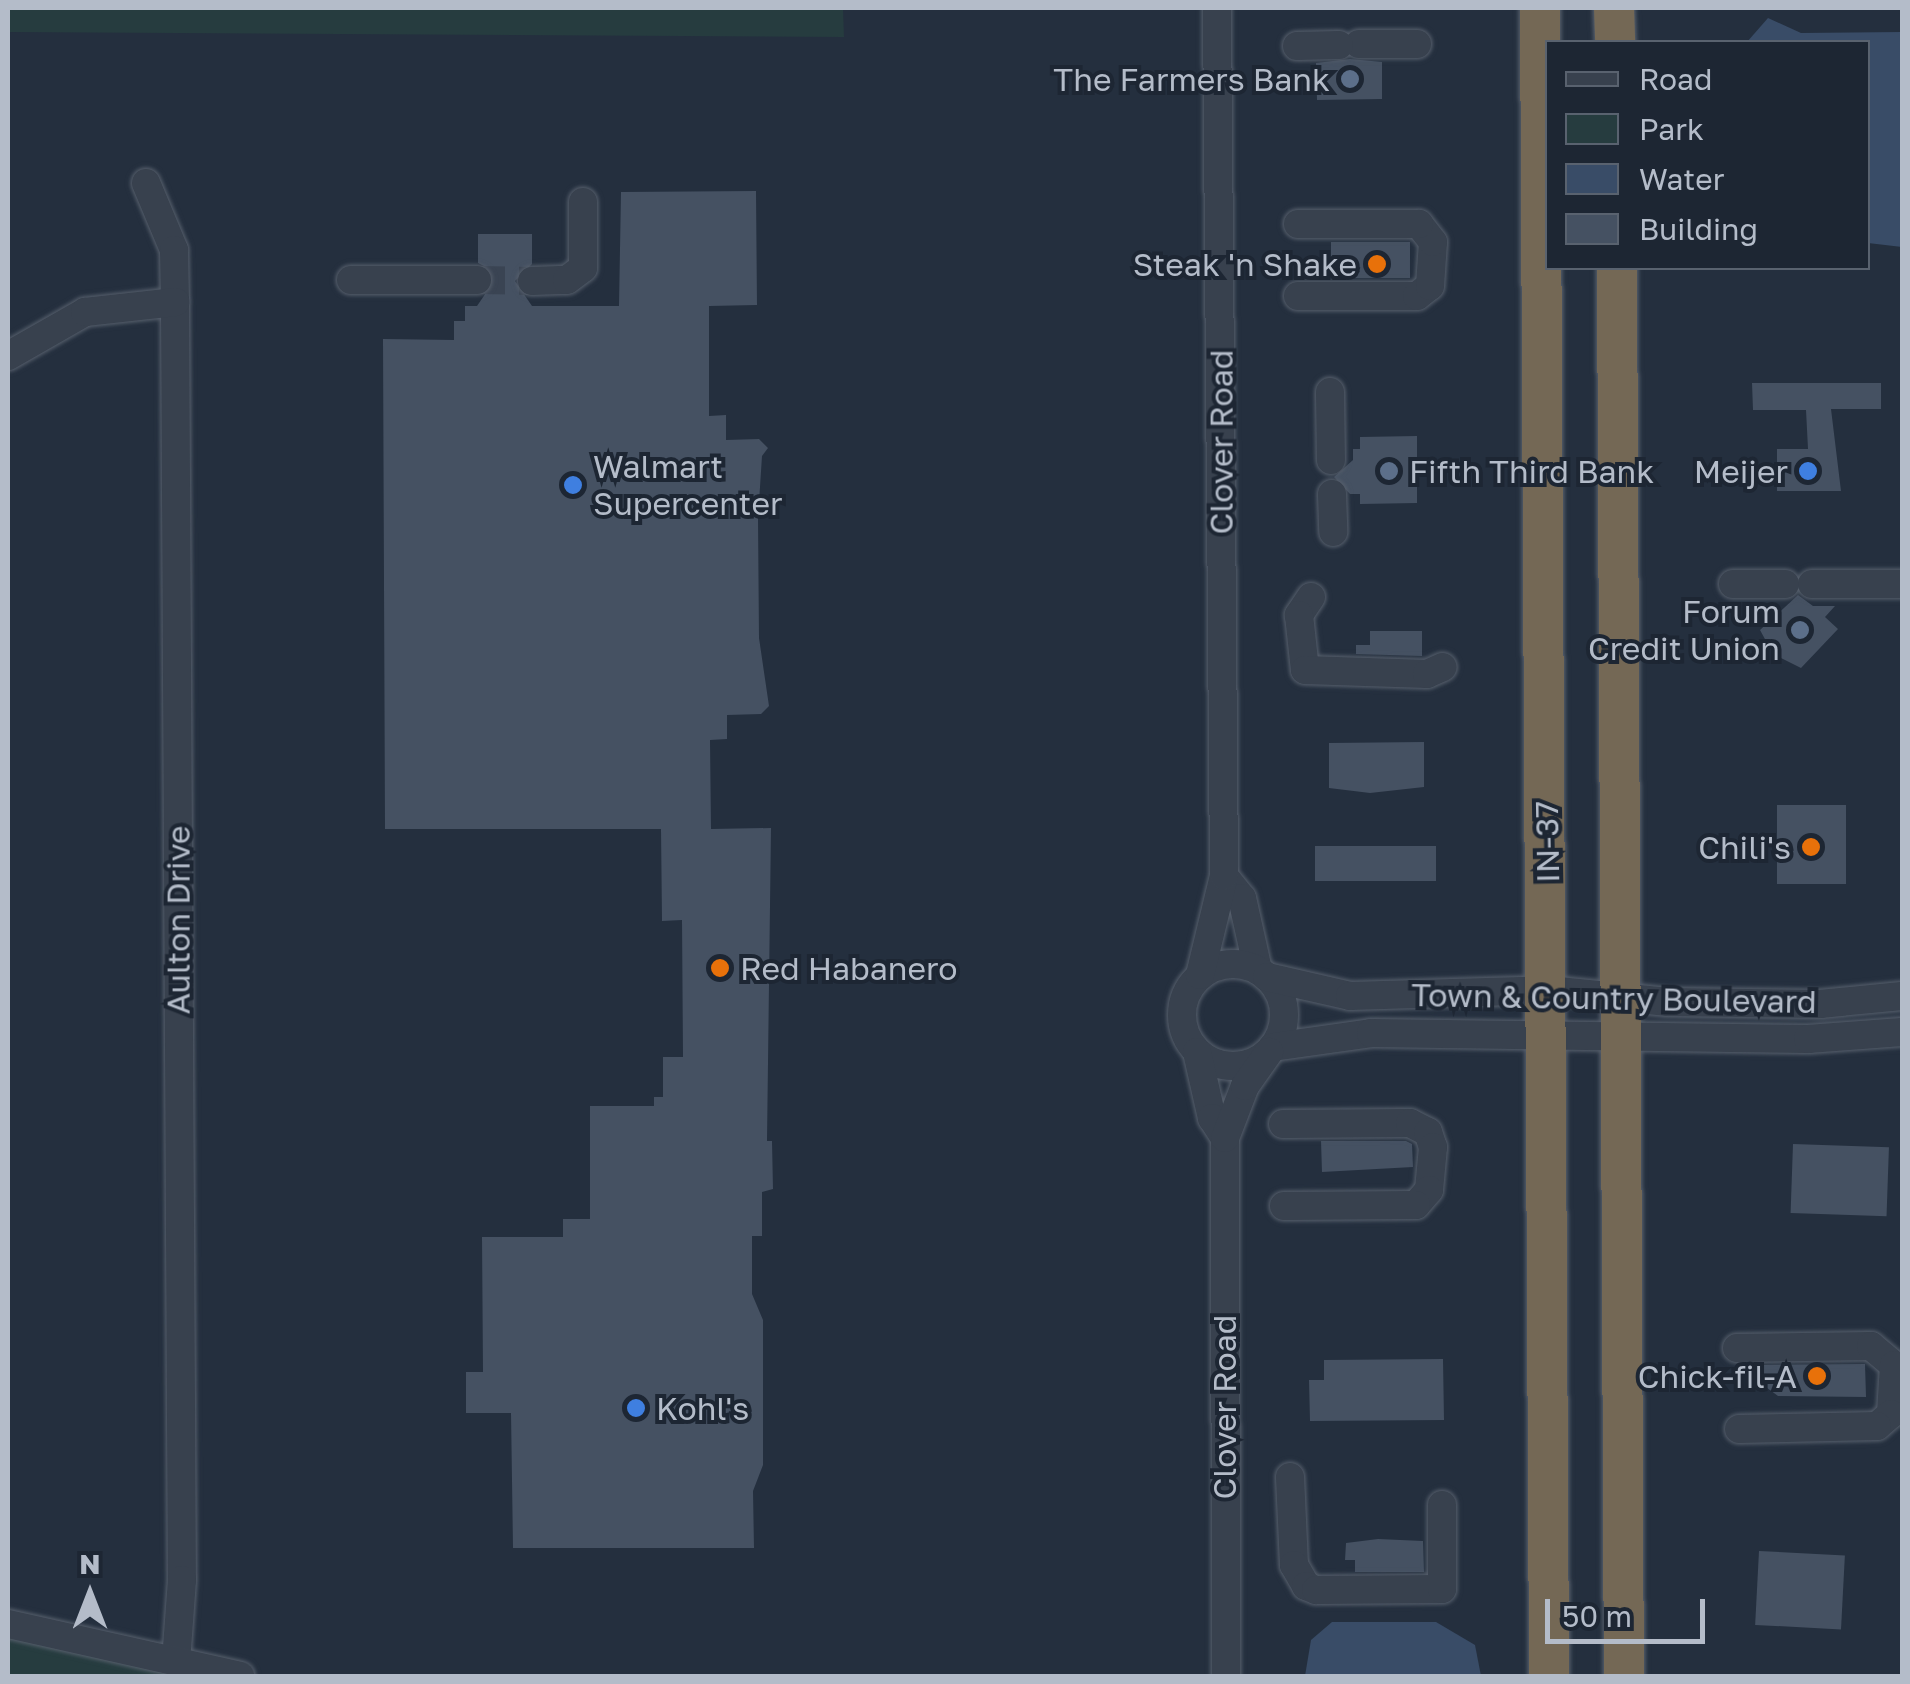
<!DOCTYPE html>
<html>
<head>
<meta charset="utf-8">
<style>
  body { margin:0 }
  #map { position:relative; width:1910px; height:1684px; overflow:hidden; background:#242f3e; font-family:"Golos Text",sans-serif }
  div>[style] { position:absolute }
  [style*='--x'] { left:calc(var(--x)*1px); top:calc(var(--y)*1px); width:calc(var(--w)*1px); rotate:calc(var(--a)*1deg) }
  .green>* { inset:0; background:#263c3f }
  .water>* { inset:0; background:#394c67 }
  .building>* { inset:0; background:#455162; transform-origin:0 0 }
  .minor-tunnel>* { height:28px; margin-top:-14px; transform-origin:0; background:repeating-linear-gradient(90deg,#3a4453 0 28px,transparent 0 42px) }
  .roads { filter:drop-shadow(0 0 2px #565f6c) drop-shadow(0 0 2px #565f6c) }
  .minor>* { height:28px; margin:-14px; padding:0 14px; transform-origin:14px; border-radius:14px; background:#38414e }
  .minor>.ring { margin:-14px; padding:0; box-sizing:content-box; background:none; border:28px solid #38414e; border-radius:50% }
  .highway>* { height:40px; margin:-20px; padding:0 20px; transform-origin:20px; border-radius:20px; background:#746855 }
  .dots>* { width:28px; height:28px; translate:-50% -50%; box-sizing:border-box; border:5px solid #1d2633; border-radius:50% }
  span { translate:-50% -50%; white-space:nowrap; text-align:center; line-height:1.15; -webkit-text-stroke:8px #1d2633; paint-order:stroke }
  .poi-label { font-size:32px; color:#b4bcc9 }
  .right { translate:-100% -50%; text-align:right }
  .left { translate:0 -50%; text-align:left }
  .street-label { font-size:32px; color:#b4bcc9 }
  .frame { position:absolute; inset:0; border:10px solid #b4bcc9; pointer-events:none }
  .legend { position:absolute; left:1545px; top:40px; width:325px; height:230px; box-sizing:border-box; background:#1d2633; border:2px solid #59626f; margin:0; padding:12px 18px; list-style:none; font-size:30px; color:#b4bcc9 }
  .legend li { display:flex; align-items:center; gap:20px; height:50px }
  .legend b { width:50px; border:2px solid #59626f }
  .north { position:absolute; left:40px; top:1544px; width:100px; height:100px; -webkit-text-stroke:8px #1d2633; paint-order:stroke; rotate:0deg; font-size:28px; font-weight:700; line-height:40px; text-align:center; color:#b4bcc9 }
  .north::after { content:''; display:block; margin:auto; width:35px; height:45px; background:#b4bcc9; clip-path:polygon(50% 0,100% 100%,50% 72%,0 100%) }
  .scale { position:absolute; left:1545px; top:1599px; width:160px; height:45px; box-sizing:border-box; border:5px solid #b4bcc9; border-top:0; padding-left:12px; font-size:30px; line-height:35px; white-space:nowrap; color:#b4bcc9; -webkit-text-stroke:8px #1d2633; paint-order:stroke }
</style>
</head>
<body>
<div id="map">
  <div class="green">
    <i style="clip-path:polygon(8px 8px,843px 8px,844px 37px,8px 32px)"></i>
    <i style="clip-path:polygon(8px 1632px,190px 1676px,8px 1676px)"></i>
  </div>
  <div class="water">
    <i style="clip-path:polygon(1768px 18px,1801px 33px,1902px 32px,1902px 247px,1868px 243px,1868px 42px,1747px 42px)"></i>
    <i style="clip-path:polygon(1332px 1622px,1436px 1622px,1475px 1645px,1481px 1676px,1305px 1676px,1311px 1640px)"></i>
  </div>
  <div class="building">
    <i style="clip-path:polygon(1350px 59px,1382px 62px,1382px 99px,1317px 100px,1316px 63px)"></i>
    <i style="clip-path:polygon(756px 191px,757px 305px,709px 306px,709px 416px,726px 415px,726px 440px,759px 439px,768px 448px,762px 456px,758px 518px,759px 638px,769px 706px,761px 714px,727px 715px,727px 739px,710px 740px,711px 829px,771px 828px,767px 1141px,772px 1141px,773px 1189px,762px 1192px,762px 1236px,752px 1236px,752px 1294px,763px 1320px,763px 1465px,753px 1491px,754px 1548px,513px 1548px,511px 1413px,466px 1413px,466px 1372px,483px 1372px,482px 1237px,563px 1237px,563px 1219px,590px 1219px,590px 1106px,654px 1106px,654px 1097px,663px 1097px,663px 1057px,683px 1057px,682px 920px,662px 921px,661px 829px,385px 829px,383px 339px,454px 340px,454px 321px,465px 321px,465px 306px,477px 306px,494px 281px,492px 270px,478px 263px,478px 234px,532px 234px,532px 264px,515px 281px,532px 306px,619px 306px,621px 192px)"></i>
    <i style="left:1331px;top:242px;width:79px;height:36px"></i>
    <i style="clip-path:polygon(1752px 383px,1881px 383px,1881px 409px,1831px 409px,1841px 491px,1777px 491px,1777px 449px,1808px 449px,1806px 410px,1753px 410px)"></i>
    <i style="clip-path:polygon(1417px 436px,1417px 503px,1360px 504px,1360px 494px,1350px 494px,1334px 477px,1353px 460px,1353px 449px,1360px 449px,1360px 437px)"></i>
    <i style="clip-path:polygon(1798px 595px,1813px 606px,1835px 606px,1825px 617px,1838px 629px,1801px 668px,1773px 654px,1760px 630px)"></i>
    <i style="clip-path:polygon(1370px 631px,1422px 631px,1422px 656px,1356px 654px,1356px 645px,1370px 645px)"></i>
    <i style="clip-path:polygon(1424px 742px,1424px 787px,1370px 793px,1329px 788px,1329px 743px)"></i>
    <i style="left:1777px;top:805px;width:69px;height:79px"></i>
    <i style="left:1315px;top:846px;width:121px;height:35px"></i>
    <i style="clip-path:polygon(1321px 1141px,1406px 1141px,1412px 1144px,1413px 1167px,1322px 1172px)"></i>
    <i style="left:1793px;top:1144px;width:96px;height:69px;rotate:2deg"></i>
    <i style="clip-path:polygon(1443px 1359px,1444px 1420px,1310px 1421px,1309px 1380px,1324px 1380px,1324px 1360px)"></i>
    <i style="clip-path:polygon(1865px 1364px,1866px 1397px,1778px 1396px,1759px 1382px,1759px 1365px)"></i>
    <i style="clip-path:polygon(1378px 1539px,1423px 1541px,1424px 1572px,1355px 1572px,1355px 1560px,1345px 1560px,1346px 1543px)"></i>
    <i style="left:1759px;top:1551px;width:86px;height:74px;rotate:3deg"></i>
  </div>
  <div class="minor-tunnel">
    <i style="--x:477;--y:280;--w:55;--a:1"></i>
  </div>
  <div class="roads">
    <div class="minor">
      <i style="--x:1359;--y:44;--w:58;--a:0"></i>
      <i style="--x:1297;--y:46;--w:42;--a:-1.4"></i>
      <i style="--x:146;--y:183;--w:73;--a:67.3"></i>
      <i style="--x:174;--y:250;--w:52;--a:88.9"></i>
      <i style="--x:175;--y:302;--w:1278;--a:89.69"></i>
      <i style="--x:182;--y:1580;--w:82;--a:94.2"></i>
      <i style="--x:351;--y:280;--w:126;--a:0"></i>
      <i style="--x:532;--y:281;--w:35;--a:-2"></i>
      <i style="--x:567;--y:280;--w:20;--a:-37"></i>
      <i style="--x:583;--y:268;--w:66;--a:-90"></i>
      <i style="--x:1298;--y:296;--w:119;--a:0"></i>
      <i style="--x:1417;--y:296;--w:16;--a:-38"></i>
      <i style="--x:1430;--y:286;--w:44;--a:-86.1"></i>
      <i style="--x:1433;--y:242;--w:23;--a:-128"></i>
      <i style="--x:1419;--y:224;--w:121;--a:180"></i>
      <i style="--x:8;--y:356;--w:89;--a:-29.7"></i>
      <i style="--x:85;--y:312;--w:91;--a:-6.3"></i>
      <i style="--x:1330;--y:392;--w:68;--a:89.2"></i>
      <i style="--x:1332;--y:494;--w:38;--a:88"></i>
      <i style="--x:1733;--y:584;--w:52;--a:0"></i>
      <i style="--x:1812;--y:584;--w:90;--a:0"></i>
      <i style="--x:1311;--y:597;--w:22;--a:124"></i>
      <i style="--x:1299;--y:615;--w:55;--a:83.8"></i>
      <i style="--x:1305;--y:670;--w:122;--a:1.9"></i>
      <i style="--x:1427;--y:674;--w:17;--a:-24"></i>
      <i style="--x:1224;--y:876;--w:28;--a:51"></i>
      <i style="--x:1242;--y:898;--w:74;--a:77.5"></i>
      <i class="ring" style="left:1182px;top:964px;width:74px;height:74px"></i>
      <i style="--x:1200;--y:975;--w:102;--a:-76.4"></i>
      <i style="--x:1224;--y:876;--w:868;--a:-90.46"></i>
      <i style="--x:1267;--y:977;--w:85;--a:12.9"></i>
      <i style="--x:1350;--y:996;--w:198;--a:-1.7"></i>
      <i style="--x:1548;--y:990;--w:121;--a:5.7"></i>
      <i style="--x:1668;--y:1002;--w:152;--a:0.8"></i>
      <i style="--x:1820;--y:1004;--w:82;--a:-5.6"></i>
      <i style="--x:1273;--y:1047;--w:99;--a:-8.1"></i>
      <i style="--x:1371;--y:1033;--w:437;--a:0.8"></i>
      <i style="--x:1808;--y:1039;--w:94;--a:-4.3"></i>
      <i style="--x:1197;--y:1052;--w:68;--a:77.2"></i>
      <i style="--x:1212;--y:1118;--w:24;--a:57"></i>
      <i style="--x:1283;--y:1124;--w:127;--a:-0.5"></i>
      <i style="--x:1410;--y:1123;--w:20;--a:27"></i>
      <i style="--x:1428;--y:1132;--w:16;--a:72"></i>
      <i style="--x:1433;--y:1147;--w:43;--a:95.3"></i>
      <i style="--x:1429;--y:1190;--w:20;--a:131"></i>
      <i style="--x:1416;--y:1205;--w:132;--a:179.6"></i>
      <i style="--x:1737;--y:1348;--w:134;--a:-0.9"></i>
      <i style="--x:1871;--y:1346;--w:30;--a:40"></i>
      <i style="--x:1894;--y:1365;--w:49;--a:93.5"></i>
      <i style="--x:1891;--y:1414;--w:18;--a:139"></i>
      <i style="--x:1877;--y:1426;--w:138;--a:178.8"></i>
      <i style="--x:1290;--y:1477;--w:88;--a:87.4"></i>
      <i style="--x:1294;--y:1565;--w:24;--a:60"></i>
      <i style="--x:1306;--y:1586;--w:11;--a:22"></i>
      <i style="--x:1316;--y:1590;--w:126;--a:-0.5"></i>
      <i style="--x:1442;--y:1589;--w:84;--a:-90"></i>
      <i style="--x:8;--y:1624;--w:238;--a:12.6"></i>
      <i style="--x:1226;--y:1676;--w:538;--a:-90.11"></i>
      <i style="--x:1225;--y:1138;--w:56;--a:-69"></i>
      <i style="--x:1245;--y:1086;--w:42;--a:-54.8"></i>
    </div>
    <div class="highway">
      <i style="--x:1540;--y:8;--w:1668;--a:89.69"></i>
      <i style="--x:1614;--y:8;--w:34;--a:88"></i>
      <i style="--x:1617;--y:268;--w:1408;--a:89.72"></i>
    </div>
  </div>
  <div class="dots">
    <i style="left:1350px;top:79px;background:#5c6f8a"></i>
    <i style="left:1377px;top:264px;background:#e8710a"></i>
    <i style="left:1389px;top:471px;background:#5c6f8a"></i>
    <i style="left:1808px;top:471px;background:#3f7fe0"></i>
    <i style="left:573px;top:485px;background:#3f7fe0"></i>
    <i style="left:1800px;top:630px;background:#5c6f8a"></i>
    <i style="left:1811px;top:847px;background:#e8710a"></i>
    <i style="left:720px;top:968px;background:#e8710a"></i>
    <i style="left:1817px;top:1376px;background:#e8710a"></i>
    <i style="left:636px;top:1408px;background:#3f7fe0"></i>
  </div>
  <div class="poi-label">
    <span class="right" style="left:1330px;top:79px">The Farmers Bank</span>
    <span class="right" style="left:1357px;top:264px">Steak 'n Shake</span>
    <span class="left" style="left:593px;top:485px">Walmart<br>Supercenter</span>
    <span class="left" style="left:1409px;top:471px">Fifth Third Bank</span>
    <span class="right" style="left:1788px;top:471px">Meijer</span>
    <span class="right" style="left:1780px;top:630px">Forum<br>Credit Union</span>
    <span class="right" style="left:1791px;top:847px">Chili's</span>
    <span class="left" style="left:740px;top:968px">Red Habanero</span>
    <span class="right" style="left:1797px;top:1376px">Chick-fil-A</span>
    <span class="left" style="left:656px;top:1408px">Kohl's</span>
  </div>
  <div class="street-label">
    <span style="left:1221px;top:442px;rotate:-90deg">Clover Road</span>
    <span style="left:1547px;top:842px;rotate:-91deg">IN-37</span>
    <span style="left:178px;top:920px;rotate:-90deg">Aulton Drive</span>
    <span style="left:1614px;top:998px;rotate:1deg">Town &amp; Country Boulevard</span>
    <span style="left:1224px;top:1407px;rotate:-90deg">Clover Road</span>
  </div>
  <div class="frame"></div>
  <ul class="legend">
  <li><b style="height:12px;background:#38414e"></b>Road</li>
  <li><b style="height:28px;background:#263c3f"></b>Park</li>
  <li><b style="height:28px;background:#394c67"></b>Water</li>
  <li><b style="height:28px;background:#455162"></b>Building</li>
  </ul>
  <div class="north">N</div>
  <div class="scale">50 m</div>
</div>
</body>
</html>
